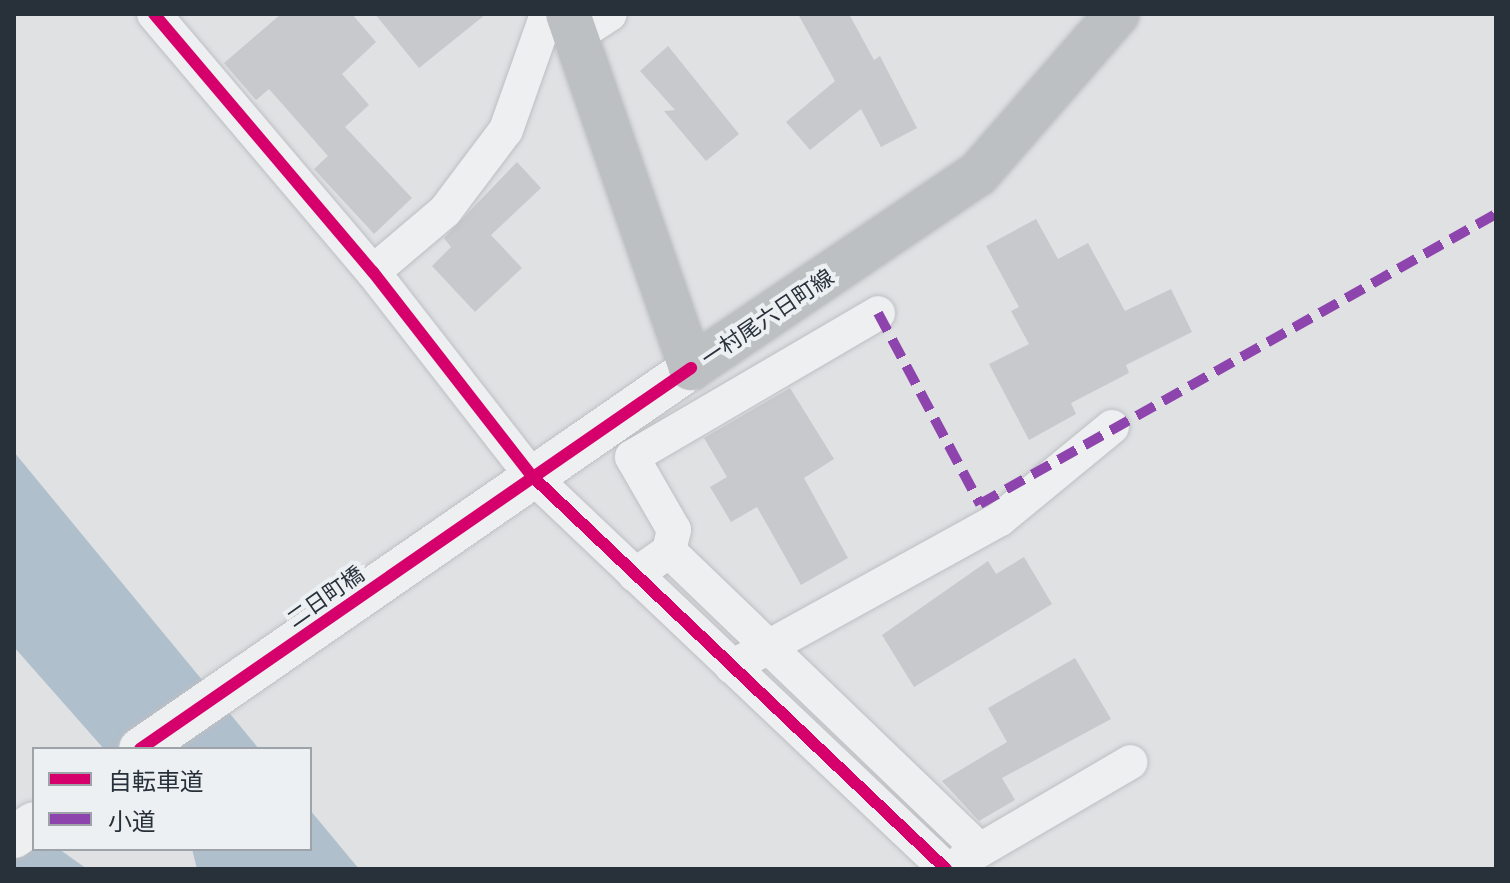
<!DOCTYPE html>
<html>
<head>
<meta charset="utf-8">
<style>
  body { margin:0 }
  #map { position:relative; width:1510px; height:883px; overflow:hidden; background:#dfe1e3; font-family:"Golos Text","Noto Sans JP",sans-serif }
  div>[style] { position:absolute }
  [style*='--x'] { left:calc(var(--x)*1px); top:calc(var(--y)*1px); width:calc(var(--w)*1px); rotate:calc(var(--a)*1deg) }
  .water>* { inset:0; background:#b0bfcc }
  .building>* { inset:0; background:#c7c9cc }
  .roads { filter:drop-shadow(0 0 2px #bdbfc1) drop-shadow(0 0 2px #bdbfc1) }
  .minor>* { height:34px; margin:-17px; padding:0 17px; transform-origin:17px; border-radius:17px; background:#eeeff1 }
  .tertiary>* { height:42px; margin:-21px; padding:0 21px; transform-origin:21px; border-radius:21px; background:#eeeff1 }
  .secondary>* { height:44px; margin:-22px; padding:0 22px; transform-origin:22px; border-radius:22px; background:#bdc0c3 }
  .quiet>* { height:10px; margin-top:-5px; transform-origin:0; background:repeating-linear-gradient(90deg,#8e44ad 0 20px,transparent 0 30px) }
  .cycleway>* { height:12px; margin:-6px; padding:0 6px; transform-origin:6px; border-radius:6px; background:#d6006c }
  span { translate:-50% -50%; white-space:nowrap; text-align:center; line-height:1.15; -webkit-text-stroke:8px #ecf0f3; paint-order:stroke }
  .street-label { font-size:22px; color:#28303a }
  .frame { position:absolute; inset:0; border:16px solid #28303a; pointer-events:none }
  .legend { position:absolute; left:32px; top:747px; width:280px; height:104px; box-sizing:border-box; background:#ecf0f3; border:2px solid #9ea3a9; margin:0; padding:10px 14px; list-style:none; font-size:24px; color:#28303a }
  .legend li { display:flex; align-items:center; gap:16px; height:40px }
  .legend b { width:40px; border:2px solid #9ea3a9 }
</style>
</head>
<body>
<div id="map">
  <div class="water">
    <i style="clip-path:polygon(14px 452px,259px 749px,104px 749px,14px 647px)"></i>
    <i style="clip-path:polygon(310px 810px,359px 869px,197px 869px,192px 849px,310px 849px)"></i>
    <i style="clip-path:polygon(14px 816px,34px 831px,34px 849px,59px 849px,87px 869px,14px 869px)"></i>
  </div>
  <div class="building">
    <i style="clip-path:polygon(281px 14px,352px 14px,376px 42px,342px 74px,369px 105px,345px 127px,412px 198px,374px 234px,314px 169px,328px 156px,269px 89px,256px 100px,224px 63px)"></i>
    <i style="clip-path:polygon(375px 14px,486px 14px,419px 68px)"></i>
    <i style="clip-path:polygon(798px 14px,849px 14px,874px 60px,880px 56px,917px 128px,881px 147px,861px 109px,810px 150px,786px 122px,835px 81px)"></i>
    <i style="clip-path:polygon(668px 46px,739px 134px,706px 161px,664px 111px,675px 110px,640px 71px)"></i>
    <i style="clip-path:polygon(517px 162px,541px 188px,491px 235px,522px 268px,475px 312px,432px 266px,451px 247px,444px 238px)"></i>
    <i style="clip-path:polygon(1036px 219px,1058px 259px,1088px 243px,1125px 311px,1171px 289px,1192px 332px,1126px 365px,1129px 373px,1071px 403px,1076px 414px,1029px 440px,989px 364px,1029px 344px,1011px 311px,1019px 307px,986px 246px)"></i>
    <i style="clip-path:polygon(790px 388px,834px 459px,804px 478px,848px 558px,801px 585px,757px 507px,731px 522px,710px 487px,727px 477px,704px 438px)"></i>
    <i style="clip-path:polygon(1024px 557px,1052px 604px,914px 687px,882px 635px,988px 561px,996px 574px)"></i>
    <i style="clip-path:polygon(1075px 658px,1111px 719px,1002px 778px,1015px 800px,979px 821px,942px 781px,1007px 742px,988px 708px)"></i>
  </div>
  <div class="roads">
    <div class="minor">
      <i style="--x:154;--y:14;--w:338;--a:49.7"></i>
      <i style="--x:373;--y:272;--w:259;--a:52.1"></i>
      <i style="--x:532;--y:476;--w:571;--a:43.51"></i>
      <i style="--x:576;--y:36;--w:40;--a:-32.9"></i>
      <i style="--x:373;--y:272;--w:94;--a:-40.3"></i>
      <i style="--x:445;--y:211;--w:101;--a:-53"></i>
      <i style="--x:506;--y:130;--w:123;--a:-70.5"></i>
      <i style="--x:669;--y:551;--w:431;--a:43.9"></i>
      <i style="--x:635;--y:575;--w:42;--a:-35.2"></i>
      <i style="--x:669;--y:551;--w:22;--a:-77"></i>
      <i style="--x:674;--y:530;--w:84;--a:-119.9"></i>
      <i style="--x:632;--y:457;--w:285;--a:-30.3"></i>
      <i style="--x:732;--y:667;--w:306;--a:-28.9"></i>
      <i style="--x:1000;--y:519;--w:145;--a:-39.4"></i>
      <i style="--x:963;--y:860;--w:194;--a:-30.3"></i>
    </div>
    <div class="tertiary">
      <i style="--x:140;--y:749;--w:670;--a:-34.66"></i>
      <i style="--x:14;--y:837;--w:24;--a:-35"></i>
    </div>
    <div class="secondary">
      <i style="--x:568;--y:14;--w:375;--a:70.8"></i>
      <i style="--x:691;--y:368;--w:346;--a:-34.1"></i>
      <i style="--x:978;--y:174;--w:212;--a:-49"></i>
    </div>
  </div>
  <div class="quiet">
    <i style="--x:878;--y:313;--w:217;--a:61.9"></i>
    <i style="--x:980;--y:504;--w:592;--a:-29.34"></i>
  </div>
  <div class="cycleway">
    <i style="--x:154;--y:14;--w:338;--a:49.7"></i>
    <i style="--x:373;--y:272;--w:259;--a:52.1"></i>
    <i style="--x:532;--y:476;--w:571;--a:43.51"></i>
    <i style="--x:140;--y:749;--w:670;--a:-34.66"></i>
  </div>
  <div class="street-label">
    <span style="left:767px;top:317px;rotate:-34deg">一村尾六日町線</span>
    <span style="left:325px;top:596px;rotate:-35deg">二日町橋</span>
  </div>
  <div class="frame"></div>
  <ul class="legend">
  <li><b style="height:10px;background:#d6006c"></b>自転車道</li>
  <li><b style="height:10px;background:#8e44ad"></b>小道</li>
  </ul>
</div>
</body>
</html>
